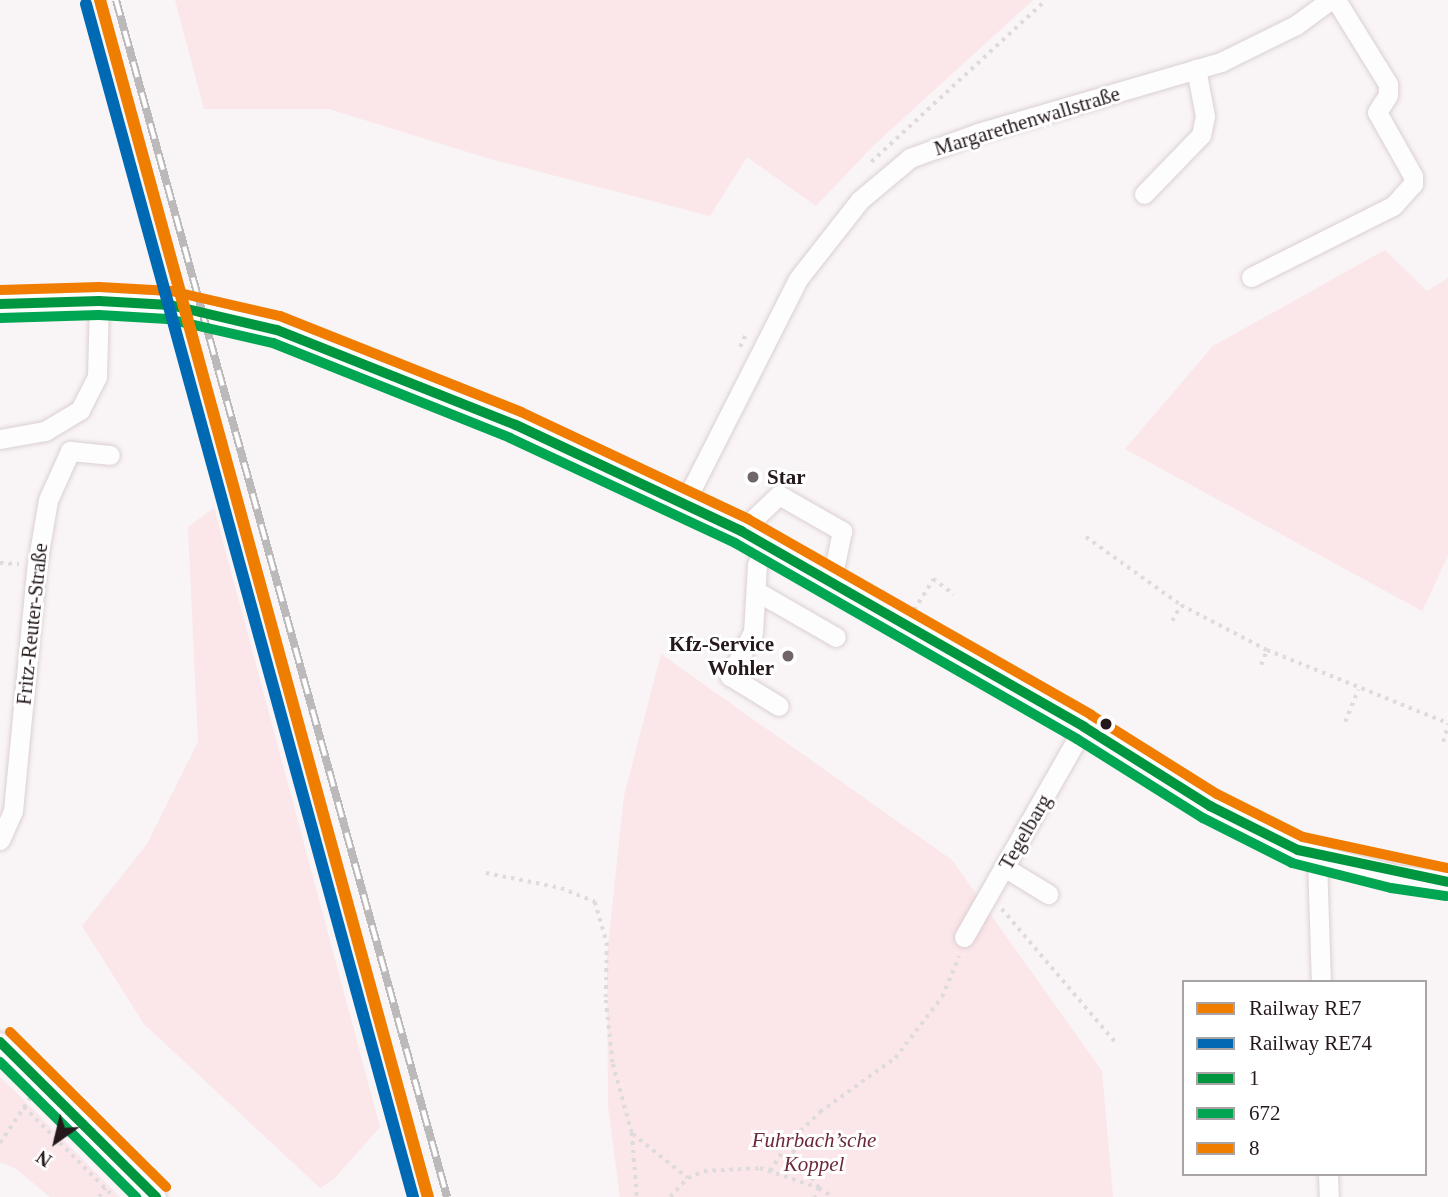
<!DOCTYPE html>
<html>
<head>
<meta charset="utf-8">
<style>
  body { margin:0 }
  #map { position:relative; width:1448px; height:1197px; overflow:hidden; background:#f9f4f5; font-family:"Times New Roman",serif }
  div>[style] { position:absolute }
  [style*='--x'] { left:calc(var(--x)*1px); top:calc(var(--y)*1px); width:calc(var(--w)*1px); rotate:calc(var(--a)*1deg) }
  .green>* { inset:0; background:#fbe6ea }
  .path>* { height:3.5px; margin-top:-1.75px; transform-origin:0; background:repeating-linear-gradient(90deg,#dedbdc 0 3.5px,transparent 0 8.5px) }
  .roads { filter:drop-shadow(0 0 2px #dad0d1) drop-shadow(0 0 2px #dad0d1) }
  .minor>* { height:19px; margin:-9.5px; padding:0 9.5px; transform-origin:9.5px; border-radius:9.5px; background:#fefdfe }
  .rail>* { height:8px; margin-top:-4px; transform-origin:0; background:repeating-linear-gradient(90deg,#fff 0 16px,#bcb9ba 0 32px); box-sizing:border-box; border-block:2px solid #bcb9ba }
  .bus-1>* { height:10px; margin:-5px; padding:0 5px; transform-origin:5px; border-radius:5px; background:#00963f }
  .bus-2>* { height:10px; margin:-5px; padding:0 5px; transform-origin:5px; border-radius:5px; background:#00a651 }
  .bus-3>* { height:10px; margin:-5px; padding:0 5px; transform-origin:5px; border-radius:5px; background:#f07c00 }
  .rail-1>* { height:12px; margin:-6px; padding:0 6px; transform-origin:6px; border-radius:6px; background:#ef7d00 }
  .rail-2>* { height:12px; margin:-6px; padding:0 6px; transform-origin:6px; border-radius:6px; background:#0069b4 }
  .dots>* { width:19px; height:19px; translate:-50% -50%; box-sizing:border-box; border:4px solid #fff; border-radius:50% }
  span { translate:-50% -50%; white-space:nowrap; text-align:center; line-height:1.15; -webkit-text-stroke:6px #fff; paint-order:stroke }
  .street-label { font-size:21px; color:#26191b }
  .poi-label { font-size:21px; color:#26191b; font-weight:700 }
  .left { translate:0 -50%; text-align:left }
  .right { translate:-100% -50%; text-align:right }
  .park-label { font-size:21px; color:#6d283a; font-style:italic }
  .legend { position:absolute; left:1182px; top:980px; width:245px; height:196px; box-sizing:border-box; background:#fff; border:2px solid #a8a3a4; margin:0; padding:9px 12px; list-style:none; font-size:21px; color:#26191b }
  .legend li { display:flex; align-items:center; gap:14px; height:35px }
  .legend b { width:35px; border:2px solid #a8a3a4 }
  .north { position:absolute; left:21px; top:1106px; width:70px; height:70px; -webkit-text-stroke:5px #fff; paint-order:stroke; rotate:214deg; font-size:19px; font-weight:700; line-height:28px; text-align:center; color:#26191b }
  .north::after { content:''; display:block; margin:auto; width:24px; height:32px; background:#26191b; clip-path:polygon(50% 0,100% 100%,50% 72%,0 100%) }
</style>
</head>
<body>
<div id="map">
  <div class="green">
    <i style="clip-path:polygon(175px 0,1033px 0,874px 145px,816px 206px,747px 157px,710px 216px,487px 158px,329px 109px,204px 109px)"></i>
    <i style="clip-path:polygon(1385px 250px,1427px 291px,1448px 278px,1448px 556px,1422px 611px,1125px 449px,1213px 346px)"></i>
    <i style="clip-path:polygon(214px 508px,380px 1127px,335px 1178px,320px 1188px,144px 1024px,82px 926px,147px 844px,198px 742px,188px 527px)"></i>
    <i style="clip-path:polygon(661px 654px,952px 860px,1102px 1071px,1113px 1197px,620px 1197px,608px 1106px,607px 956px,624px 796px)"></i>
    <i style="clip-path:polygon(0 1077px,22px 1098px,120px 1197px,50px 1197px,15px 1168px,0 1162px)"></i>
  </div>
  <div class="path">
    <i style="--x:871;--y:162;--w:238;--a:-42.8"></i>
    <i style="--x:740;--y:347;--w:17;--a:-65"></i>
    <i style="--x:1086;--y:537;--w:117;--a:35.6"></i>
    <i style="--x:1181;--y:605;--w:97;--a:27.6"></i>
    <i style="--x:1267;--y:650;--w:195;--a:22"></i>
    <i style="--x:0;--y:563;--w:19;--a:3"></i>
    <i style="--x:914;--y:610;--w:36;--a:-58"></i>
    <i style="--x:933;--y:579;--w:26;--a:36"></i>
    <i style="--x:1172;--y:621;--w:18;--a:-61"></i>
    <i style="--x:1261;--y:665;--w:16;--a:-68"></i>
    <i style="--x:1345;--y:722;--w:35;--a:-68"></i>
    <i style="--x:1443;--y:742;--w:19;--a:-74"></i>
    <i style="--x:486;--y:873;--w:76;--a:11.3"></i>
    <i style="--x:561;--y:888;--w:37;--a:22"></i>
    <i style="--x:595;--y:902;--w:43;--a:73.7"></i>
    <i style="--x:607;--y:943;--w:57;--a:91"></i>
    <i style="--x:606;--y:1000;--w:64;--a:83.8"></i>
    <i style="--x:613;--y:1064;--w:72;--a:74.6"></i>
    <i style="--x:632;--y:1133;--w:64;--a:85.5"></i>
    <i style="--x:1002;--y:909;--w:177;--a:49.6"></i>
    <i style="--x:24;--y:1107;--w:127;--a:45"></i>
    <i style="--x:633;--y:1134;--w:70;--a:38.7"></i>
    <i style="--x:0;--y:1143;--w:54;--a:-56.3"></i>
    <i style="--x:788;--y:1143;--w:55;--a:55.4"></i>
    <i style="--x:819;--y:1188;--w:17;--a:33"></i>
    <i style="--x:770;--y:1171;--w:33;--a:-57"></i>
    <i style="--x:788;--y:1143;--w:45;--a:-44.1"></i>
    <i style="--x:820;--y:1112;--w:92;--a:-35.8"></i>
    <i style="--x:895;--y:1058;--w:77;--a:-52.4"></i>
    <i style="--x:942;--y:997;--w:44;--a:-67.5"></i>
    <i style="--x:99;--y:1197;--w:11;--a:-56"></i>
    <i style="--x:670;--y:1197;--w:26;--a:-47"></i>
    <i style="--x:688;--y:1178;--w:17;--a:-24"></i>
    <i style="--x:704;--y:1171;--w:56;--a:-3.1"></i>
    <i style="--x:760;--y:1168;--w:62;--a:18.7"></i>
    <i style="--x:819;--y:1188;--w:10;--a:114"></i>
  </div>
  <div class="roads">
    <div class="minor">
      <i style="--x:1144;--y:194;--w:82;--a:-46"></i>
      <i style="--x:1201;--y:135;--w:19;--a:-78"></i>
      <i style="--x:1205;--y:116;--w:48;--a:-100.8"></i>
      <i style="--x:1251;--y:277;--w:159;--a:-26.6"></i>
      <i style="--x:1393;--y:206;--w:30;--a:-48"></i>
      <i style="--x:1413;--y:184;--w:8;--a:-90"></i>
      <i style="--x:1413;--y:176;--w:73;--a:-119.4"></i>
      <i style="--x:1377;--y:112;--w:20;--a:-57"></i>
      <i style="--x:1388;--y:95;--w:11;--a:-90"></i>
      <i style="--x:1388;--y:84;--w:99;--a:-121.8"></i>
      <i style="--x:0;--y:304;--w:99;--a:-1.7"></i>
      <i style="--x:99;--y:301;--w:71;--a:3.2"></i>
      <i style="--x:170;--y:305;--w:110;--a:13.2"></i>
      <i style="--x:277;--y:330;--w:257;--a:21.7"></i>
      <i style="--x:516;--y:425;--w:249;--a:25.2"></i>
      <i style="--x:741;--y:531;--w:395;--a:29.7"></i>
      <i style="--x:1084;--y:727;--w:149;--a:32.1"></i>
      <i style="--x:1210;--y:806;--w:98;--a:26.6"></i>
      <i style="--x:1298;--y:850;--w:99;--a:14"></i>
      <i style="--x:1394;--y:874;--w:55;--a:8.4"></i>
      <i style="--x:0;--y:439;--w:46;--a:-10.1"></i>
      <i style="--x:45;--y:431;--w:41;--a:-31"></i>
      <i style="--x:80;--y:410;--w:37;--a:-63"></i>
      <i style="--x:97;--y:377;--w:76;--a:-88.5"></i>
      <i style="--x:685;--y:502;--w:250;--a:-63.1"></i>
      <i style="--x:798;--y:279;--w:100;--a:-51.9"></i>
      <i style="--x:860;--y:200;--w:65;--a:-40"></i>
      <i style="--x:910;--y:158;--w:72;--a:-20.2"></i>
      <i style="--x:978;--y:133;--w:253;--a:-16.3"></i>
      <i style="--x:1221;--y:62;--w:84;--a:-26.3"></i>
      <i style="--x:1296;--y:25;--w:42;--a:-36.3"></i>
      <i style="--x:741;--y:531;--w:52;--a:-43.5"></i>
      <i style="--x:779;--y:495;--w:73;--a:29.7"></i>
      <i style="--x:842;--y:531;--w:54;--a:101.7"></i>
      <i style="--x:765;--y:545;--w:22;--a:112"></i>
      <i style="--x:757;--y:565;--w:67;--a:93.4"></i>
      <i style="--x:753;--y:632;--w:50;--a:117.6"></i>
      <i style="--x:730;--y:676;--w:57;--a:31.5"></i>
      <i style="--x:756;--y:591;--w:92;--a:29.9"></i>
      <i style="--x:0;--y:840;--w:32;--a:-66"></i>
      <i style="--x:13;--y:811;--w:248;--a:-84.5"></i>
      <i style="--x:37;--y:564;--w:65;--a:-80.2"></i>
      <i style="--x:48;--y:500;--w:54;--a:-65.8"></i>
      <i style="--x:70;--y:451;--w:40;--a:5.7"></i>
      <i style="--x:1317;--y:858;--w:124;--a:88.2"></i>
      <i style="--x:1004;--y:867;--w:52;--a:31.5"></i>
      <i style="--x:964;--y:937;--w:242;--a:-60.3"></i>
      <i style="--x:0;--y:1042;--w:220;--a:44.8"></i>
      <i style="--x:1328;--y:1174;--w:23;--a:88"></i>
    </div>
  </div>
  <div class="rail">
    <i style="--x:116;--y:0;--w:1242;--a:74.54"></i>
  </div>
  <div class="bus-1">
    <i style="--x:0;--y:304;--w:99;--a:-1.7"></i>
    <i style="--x:99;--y:301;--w:71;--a:3.2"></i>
    <i style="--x:170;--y:305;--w:110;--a:13.2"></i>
    <i style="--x:277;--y:330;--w:257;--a:21.7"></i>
    <i style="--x:516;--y:425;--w:249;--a:25.2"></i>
    <i style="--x:741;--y:531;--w:395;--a:29.7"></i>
    <i style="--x:1084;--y:727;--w:149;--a:32.1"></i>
    <i style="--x:1210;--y:806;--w:98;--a:26.6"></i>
    <i style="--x:1298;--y:850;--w:153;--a:12"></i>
    <i style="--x:0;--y:1042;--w:220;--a:44.8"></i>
  </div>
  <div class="bus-2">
    <i style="--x:0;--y:318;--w:99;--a:-1.7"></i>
    <i style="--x:99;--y:315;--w:69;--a:3.3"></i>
    <i style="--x:168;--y:319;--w:108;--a:12.9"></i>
    <i style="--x:273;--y:343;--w:255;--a:21.8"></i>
    <i style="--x:510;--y:438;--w:248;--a:25"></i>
    <i style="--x:735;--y:543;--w:394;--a:29.8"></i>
    <i style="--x:1077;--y:739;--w:149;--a:32.1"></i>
    <i style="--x:1203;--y:818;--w:100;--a:26.8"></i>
    <i style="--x:1292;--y:863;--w:102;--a:14.2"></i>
    <i style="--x:1391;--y:888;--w:56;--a:8.3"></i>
    <i style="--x:0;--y:1062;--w:192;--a:44.8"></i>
  </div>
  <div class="bus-3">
    <i style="--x:0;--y:290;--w:99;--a:-1.7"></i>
    <i style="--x:99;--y:287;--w:72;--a:3.2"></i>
    <i style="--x:171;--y:291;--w:112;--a:12.9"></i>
    <i style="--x:280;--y:316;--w:259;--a:21.7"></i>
    <i style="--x:521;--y:412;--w:251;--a:25.2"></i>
    <i style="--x:748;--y:519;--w:395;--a:29.7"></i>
    <i style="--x:1091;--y:715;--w:149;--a:32.1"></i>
    <i style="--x:1217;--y:794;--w:96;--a:26.6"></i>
    <i style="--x:1303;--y:837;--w:148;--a:12.1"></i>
    <i style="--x:10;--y:1032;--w:220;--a:44.8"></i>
  </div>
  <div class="rail-1">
    <i style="--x:100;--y:0;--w:1241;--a:74.68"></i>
  </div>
  <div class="rail-2">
    <i style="--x:86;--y:4;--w:1237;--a:74.67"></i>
  </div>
  <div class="dots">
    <i style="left:753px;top:477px;background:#706667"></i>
    <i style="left:788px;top:656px;background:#706667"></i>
    <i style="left:1106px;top:724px;background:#26191b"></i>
  </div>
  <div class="street-label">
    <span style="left:1027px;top:121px;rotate:-17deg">Margarethenwallstraße</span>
    <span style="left:32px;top:624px;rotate:-84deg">Fritz-Reuter-Straße</span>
    <span style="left:1025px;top:832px;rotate:-60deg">Tegelbarg</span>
  </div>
  <div class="poi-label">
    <span class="left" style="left:767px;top:477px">Star</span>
    <span class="right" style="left:774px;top:656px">Kfz-Service<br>Wohler</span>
  </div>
  <div class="park-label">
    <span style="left:814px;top:1152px">Fuhrbach’sche<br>Koppel</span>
  </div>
  <ul class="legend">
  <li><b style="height:9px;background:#ef7d00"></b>Railway RE7</li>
  <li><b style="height:9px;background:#0069b4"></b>Railway RE74</li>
  <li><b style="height:9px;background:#00963f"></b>1</li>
  <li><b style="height:9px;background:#00a651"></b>672</li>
  <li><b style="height:9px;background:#f07c00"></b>8</li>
  </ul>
  <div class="north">N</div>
</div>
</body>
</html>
